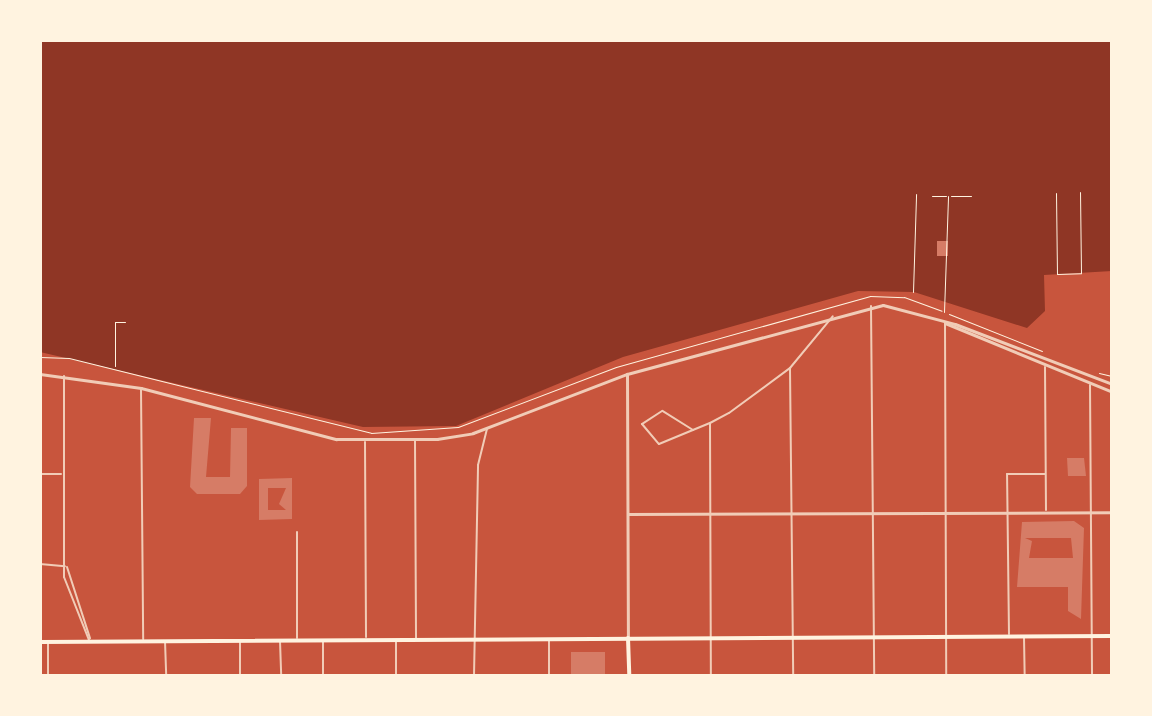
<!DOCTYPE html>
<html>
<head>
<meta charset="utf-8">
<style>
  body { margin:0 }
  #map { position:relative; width:1152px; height:716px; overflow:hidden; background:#c8553d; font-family:Arial,sans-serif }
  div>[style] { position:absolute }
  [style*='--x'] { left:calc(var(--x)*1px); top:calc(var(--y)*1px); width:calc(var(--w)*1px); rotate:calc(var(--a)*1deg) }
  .water>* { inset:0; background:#8f3625 }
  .building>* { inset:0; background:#d67c66; transform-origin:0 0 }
  .path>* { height:1px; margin:-0.5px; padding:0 0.5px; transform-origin:0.5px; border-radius:0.5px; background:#fff3e0 }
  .minor>* { height:2px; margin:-1px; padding:0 1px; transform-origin:1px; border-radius:1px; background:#f1ccb7 }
  .tertiary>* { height:3px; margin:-1.5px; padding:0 1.5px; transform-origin:1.5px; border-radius:1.5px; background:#f1ccb7 }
  .primary>* { height:4px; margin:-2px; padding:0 2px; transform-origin:2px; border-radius:2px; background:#fff3e0 }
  span { translate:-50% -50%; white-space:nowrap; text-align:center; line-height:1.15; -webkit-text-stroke:8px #fff3e0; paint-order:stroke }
  .frame { position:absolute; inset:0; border:42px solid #fff3e0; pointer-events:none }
</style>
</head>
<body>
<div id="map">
  <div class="water">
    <i style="clip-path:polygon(40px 40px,1112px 40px,1112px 271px,1044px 275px,1045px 311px,1027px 328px,914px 292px,858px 291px,623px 357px,456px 426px,363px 427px,40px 352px)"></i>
  </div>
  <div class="building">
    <i style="left:937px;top:241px;width:11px;height:15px"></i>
    <i style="clip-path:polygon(194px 418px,211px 418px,206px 477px,230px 477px,231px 428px,247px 428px,247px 486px,240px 494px,197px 494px,190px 487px)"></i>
    <i style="clip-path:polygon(1067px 458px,1084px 458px,1086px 476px,1068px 476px)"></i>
    <i style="clip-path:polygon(evenodd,292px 478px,292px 519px,259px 520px,259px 479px,292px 478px,268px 488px,286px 488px,279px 504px,286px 510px,268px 510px,268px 488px)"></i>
    <i style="clip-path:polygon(evenodd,1074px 521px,1084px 528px,1081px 619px,1068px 611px,1068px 587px,1017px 587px,1022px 522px,1074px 521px,1025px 538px,1071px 538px,1073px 558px,1029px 558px,1032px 541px,1025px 538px)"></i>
    <i style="left:571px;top:652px;width:34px;height:23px"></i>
  </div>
  <div class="path">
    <i style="--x:1056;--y:193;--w:81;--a:89.3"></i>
    <i style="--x:1057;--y:274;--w:24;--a:-2"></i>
    <i style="--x:1081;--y:273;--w:81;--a:-90.7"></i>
    <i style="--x:932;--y:196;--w:14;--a:0"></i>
    <i style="--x:951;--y:196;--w:20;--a:0"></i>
    <i style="--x:913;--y:292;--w:98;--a:-88.2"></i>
    <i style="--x:944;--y:312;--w:116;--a:-88"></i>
    <i style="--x:949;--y:314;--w:100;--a:21.7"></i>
    <i style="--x:40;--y:357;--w:29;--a:2"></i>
    <i style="--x:69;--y:358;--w:311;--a:13.9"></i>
    <i style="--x:371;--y:433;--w:87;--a:-3.9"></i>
    <i style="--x:458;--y:427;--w:169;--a:-20.8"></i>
    <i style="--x:616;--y:367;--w:264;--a:-15.6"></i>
    <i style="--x:870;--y:296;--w:34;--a:2"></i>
    <i style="--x:904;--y:297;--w:40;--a:20.2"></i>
    <i style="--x:115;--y:366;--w:44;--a:-90"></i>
    <i style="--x:115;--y:322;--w:10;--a:0"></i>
    <i style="--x:1099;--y:373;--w:13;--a:13"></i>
  </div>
  <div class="minor">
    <i style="--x:871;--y:306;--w:370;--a:89.5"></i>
    <i style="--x:945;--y:324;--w:352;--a:89.8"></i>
    <i style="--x:1045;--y:367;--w:143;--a:89.6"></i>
    <i style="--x:790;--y:369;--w:307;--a:89.4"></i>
    <i style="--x:64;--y:376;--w:201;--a:90"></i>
    <i style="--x:64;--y:577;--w:68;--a:68.4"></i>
    <i style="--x:1090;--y:385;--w:291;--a:89.6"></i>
    <i style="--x:141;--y:389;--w:250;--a:89.5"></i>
    <i style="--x:710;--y:424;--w:252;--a:89.8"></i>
    <i style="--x:693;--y:430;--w:36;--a:-148"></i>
    <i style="--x:662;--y:411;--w:24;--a:147"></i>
    <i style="--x:642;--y:424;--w:26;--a:50"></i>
    <i style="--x:659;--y:444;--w:55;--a:-22.4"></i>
    <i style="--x:710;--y:423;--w:21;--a:-28"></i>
    <i style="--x:729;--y:413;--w:76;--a:-36.4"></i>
    <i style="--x:790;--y:368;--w:67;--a:-50.4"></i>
    <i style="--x:415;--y:441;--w:197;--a:89.7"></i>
    <i style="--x:365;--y:442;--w:195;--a:89.7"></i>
    <i style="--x:40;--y:474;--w:21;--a:0"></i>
    <i style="--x:297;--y:532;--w:106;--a:90"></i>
    <i style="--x:40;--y:564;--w:25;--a:5"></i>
    <i style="--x:67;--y:567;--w:75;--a:72.1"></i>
    <i style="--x:1009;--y:634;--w:160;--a:-90.7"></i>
    <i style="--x:1007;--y:474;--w:38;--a:0"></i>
    <i style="--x:1024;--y:637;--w:39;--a:89"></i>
    <i style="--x:240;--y:640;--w:36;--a:90"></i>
    <i style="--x:396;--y:640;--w:36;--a:90"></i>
    <i style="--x:549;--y:640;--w:36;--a:90"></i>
    <i style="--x:165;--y:641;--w:35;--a:88"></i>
    <i style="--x:280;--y:641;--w:35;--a:88"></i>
    <i style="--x:323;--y:642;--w:34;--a:90"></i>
    <i style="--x:48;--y:643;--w:33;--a:90"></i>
    <i style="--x:474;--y:676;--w:211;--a:-88.9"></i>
    <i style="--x:478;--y:465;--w:37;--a:-76"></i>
  </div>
  <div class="tertiary">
    <i style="--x:945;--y:323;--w:181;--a:22.4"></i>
    <i style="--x:40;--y:374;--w:102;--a:7.9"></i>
    <i style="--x:141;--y:388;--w:202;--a:14.7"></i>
    <i style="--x:336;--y:439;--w:101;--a:0"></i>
    <i style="--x:437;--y:439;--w:36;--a:-9"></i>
    <i style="--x:473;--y:433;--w:165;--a:-21"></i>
    <i style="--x:627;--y:374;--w:265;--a:-15.1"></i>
    <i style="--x:883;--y:305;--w:74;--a:14.8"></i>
    <i style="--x:955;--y:324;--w:168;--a:20.9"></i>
    <i style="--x:627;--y:374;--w:264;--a:89.8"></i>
    <i style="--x:628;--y:514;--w:484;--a:-0.2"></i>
  </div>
  <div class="primary">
    <i style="--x:628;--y:638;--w:38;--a:88"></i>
    <i style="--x:40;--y:642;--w:1072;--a:-0.32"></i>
  </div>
  <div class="frame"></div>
</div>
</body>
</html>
